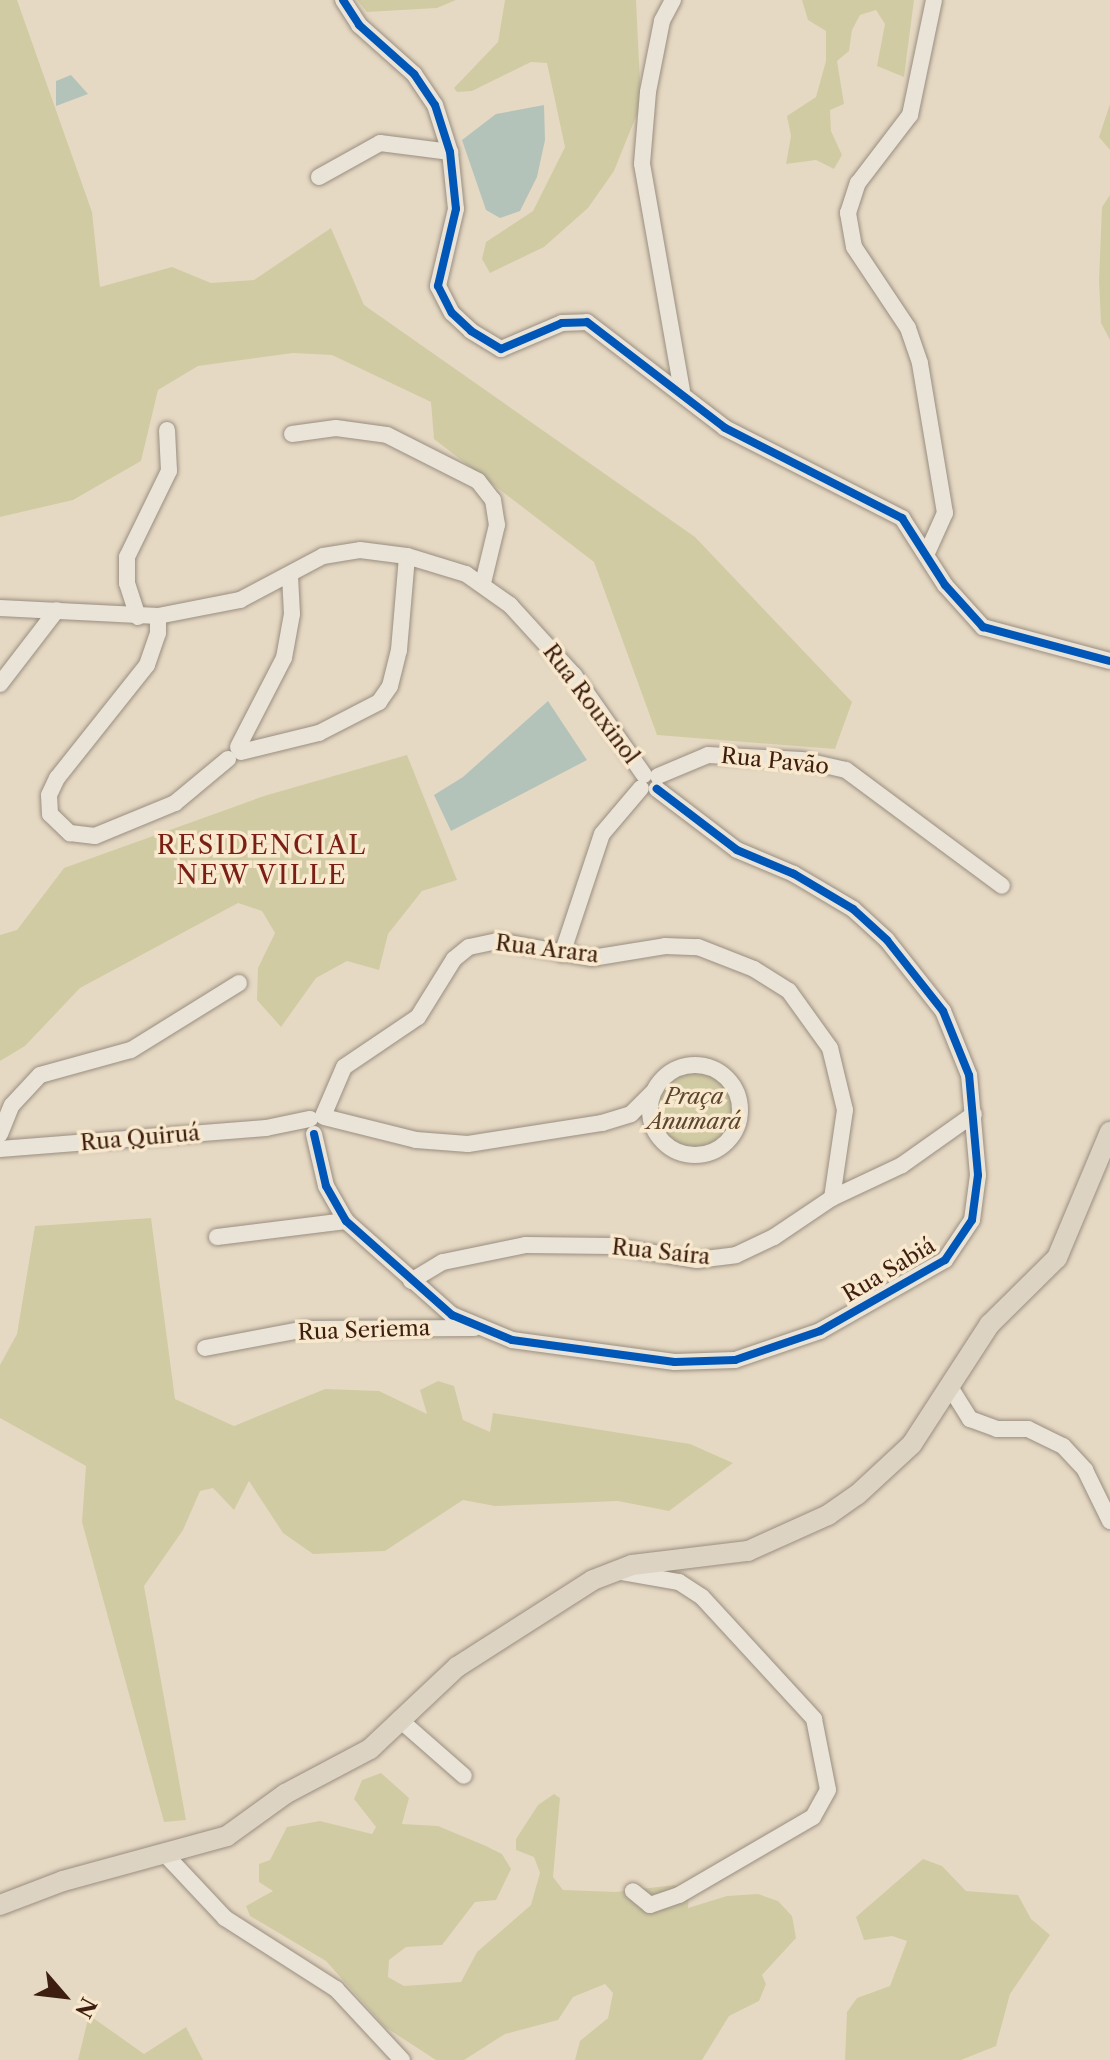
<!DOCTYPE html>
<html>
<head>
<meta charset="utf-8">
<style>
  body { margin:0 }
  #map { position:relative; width:1110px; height:2060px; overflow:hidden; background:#e6d9c3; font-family:"Libre Caslon Text",serif }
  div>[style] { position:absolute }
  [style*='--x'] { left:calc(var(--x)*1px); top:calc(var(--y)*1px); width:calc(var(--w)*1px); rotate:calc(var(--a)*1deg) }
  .green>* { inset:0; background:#d1cba4 }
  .round { border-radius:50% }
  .water>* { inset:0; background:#b4c3b9 }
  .roads { filter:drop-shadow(0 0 2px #9a8e80) drop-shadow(0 0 2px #9a8e80) }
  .minor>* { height:16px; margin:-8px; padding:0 8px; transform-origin:8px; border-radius:8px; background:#e9e3d8 }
  .minor>.ring { margin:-8px; padding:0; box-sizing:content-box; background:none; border:16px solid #e9e3d8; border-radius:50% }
  .major>* { height:20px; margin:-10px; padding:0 10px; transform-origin:10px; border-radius:10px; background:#ddd3c3 }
  .cycleway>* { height:8px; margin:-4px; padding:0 4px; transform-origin:4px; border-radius:4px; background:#0057b8 }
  span { translate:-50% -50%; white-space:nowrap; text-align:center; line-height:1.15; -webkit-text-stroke:7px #f8e9ce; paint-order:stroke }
  .street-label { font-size:22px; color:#3e1e10 }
  .park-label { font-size:22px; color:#5e462f; font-style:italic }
  .quarter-label { font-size:26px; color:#7a1f14; letter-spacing:2px }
  .north { position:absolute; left:24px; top:1956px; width:80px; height:80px; -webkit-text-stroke:6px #f8e9ce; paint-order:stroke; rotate:118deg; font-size:22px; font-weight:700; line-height:32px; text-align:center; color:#3e1e10 }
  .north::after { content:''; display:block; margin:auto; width:28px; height:36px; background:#3e1e10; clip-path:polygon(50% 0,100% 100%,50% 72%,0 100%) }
</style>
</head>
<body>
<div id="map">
  <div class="green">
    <i style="clip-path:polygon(0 0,17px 0,92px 212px,100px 287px,172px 267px,211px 283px,254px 280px,331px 228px,364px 305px,695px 537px,852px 702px,835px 749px,657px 735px,594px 562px,434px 439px,431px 402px,332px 355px,293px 353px,198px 366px,158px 390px,141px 461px,73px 500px,0 517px)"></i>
    <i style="clip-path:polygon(357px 0,456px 0,437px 8px,367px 12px)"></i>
    <i style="clip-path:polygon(505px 0,636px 0,641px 104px,614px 171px,588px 208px,544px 247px,490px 273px,482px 259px,486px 242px,533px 211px,565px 147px,547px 63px,531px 62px,472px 91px,457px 92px,454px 88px,498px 42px)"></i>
    <i style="clip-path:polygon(802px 0,914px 0,904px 77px,877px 66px,885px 24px,876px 10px,860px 15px,852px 30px,849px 51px,837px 61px,844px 104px,830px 110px,831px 131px,842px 155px,834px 169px,816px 160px,786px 164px,791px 136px,787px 116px,816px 97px,826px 61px,826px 31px,808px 20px)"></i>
    <i style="clip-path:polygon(1110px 104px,1110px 150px,1099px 137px)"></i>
    <i style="clip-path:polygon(1110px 195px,1110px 340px,1101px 323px,1099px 281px,1102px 207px)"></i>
    <i style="clip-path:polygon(407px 755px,457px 880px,422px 891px,388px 934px,379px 970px,347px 961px,316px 978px,281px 1027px,257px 1000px,258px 968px,275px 933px,262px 911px,238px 903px,80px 988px,25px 1046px,0 1061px,0 935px,17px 930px,64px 868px,264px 796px)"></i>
    <i class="round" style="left:655px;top:1070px;width:78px;height:78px"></i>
    <i style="clip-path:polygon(151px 1218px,175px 1399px,234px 1426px,325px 1389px,379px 1391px,427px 1414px,420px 1390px,438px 1381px,454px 1386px,463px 1420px,490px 1432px,493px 1413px,690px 1444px,733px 1463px,669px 1511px,618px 1501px,495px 1506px,463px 1500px,385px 1551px,313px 1554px,283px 1533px,249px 1481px,234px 1510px,213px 1488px,200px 1491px,183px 1530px,144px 1586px,186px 1820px,164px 1822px,82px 1522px,86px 1466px,0 1418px,0 1365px,17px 1334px,35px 1226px)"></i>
    <i style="clip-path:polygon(381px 1773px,409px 1798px,402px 1824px,438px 1826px,486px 1846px,502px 1854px,511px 1869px,496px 1900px,475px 1902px,442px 1945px,406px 1947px,389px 1960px,388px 1977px,404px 1986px,461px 1982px,477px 1952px,531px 1905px,540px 1873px,534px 1857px,516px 1850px,516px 1839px,538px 1805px,554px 1794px,560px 1798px,553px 1877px,563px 1890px,616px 1892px,675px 1885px,689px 1894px,688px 1908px,727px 1896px,758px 1894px,778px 1901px,792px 1916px,796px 1938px,762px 1975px,766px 1984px,759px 2001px,729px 2016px,702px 2060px,575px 2060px,580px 2041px,608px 2018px,613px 1993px,605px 1984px,573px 1997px,558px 2020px,505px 2034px,464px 2060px,436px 2060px,385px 2027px,326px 1961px,250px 1916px,246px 1906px,273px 1891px,259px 1882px,259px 1864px,270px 1860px,287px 1827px,320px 1821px,372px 1834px,376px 1827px,354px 1799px,362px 1780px)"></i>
    <i style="clip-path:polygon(923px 1859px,942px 1866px,966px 1891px,1018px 1895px,1031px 1919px,1050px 1935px,1010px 1994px,996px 2046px,961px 2060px,845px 2060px,847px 2012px,857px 1998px,890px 1986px,907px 1941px,892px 1936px,864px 1940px,856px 1917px)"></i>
    <i style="clip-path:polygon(89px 2015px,144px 2054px,186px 2027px,203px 2060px,78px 2060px)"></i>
  </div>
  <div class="water">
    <i style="clip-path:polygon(71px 75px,88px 94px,56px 106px,56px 81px)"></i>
    <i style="clip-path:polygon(544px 105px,545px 140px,537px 177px,520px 211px,500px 218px,486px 210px,462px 140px,496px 114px)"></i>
    <i style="clip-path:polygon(548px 701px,587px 760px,451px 831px,434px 795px,463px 777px)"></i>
  </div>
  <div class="roads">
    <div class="minor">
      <i style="--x:343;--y:0;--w:30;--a:57"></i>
      <i style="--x:359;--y:25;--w:74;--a:41.7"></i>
      <i style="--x:414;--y:74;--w:37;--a:56"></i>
      <i style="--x:435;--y:105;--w:49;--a:72.3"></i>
      <i style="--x:450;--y:152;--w:57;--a:84"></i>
      <i style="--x:456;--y:209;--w:79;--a:103.2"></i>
      <i style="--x:438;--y:286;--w:30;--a:63"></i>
      <i style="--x:452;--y:313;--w:26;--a:43"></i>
      <i style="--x:471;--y:331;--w:35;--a:31"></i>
      <i style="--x:501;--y:349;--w:66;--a:-23.1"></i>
      <i style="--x:562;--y:323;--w:25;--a:-2"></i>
      <i style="--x:587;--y:322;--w:174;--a:37.5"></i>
      <i style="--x:725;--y:428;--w:199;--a:27"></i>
      <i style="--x:902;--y:518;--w:80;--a:57.3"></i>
      <i style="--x:945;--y:585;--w:57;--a:47.9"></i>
      <i style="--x:983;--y:627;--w:131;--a:15"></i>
      <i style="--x:673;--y:0;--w:24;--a:118"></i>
      <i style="--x:662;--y:21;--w:72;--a:101.2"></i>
      <i style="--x:648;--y:92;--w:72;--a:94.8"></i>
      <i style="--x:642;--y:164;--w:230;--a:80"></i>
      <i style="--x:319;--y:177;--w:70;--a:-29.1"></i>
      <i style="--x:380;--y:143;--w:71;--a:7.3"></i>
      <i style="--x:292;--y:434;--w:44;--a:-7.8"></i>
      <i style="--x:336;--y:428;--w:51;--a:7.8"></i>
      <i style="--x:387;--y:435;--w:102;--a:26.8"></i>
      <i style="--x:478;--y:481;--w:24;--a:52"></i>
      <i style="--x:493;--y:500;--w:25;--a:81"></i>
      <i style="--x:497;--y:525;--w:60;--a:103.6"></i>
      <i style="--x:927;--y:553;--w:44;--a:-65.8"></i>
      <i style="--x:945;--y:513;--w:152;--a:-99.5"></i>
      <i style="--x:920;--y:363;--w:37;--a:-109"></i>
      <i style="--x:908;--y:328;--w:97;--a:-123.7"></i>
      <i style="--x:854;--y:247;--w:35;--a:-100"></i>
      <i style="--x:848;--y:213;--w:32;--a:-72"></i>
      <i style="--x:858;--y:183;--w:86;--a:-52.6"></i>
      <i style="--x:910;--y:115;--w:117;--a:-78.2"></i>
      <i style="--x:0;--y:608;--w:158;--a:2.9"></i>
      <i style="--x:158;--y:616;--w:84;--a:-11"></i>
      <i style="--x:240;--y:600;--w:94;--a:-27.9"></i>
      <i style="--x:323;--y:556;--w:37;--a:-9"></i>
      <i style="--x:360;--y:550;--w:47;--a:7.3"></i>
      <i style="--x:407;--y:556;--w:62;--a:17"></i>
      <i style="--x:466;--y:574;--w:54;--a:35.2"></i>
      <i style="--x:510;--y:605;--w:95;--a:47.6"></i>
      <i style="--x:574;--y:675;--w:122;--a:55"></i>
      <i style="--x:158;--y:616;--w:17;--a:90"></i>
      <i style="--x:158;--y:633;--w:34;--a:109"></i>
      <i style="--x:147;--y:665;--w:144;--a:128.5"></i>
      <i style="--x:57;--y:778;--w:19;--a:115"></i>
      <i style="--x:49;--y:795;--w:19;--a:87"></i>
      <i style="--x:50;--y:814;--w:28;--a:44"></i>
      <i style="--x:70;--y:833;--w:25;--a:7"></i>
      <i style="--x:95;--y:836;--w:87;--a:-22.4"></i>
      <i style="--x:175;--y:803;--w:69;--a:-39.7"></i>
      <i style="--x:138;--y:617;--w:36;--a:-108"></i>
      <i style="--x:127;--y:583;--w:26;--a:-90"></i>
      <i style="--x:127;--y:557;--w:96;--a:-64"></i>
      <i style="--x:169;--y:471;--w:41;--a:-92.8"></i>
      <i style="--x:0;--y:684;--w:93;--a:-52.4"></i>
      <i style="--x:238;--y:747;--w:100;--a:-62.7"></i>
      <i style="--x:284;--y:658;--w:45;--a:-79.7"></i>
      <i style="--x:292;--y:614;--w:39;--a:-93"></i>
      <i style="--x:241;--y:752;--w:80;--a:-13.7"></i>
      <i style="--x:319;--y:733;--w:68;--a:-27.3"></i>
      <i style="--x:379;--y:702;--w:19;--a:-55"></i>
      <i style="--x:390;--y:686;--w:37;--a:-76"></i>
      <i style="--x:399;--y:650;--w:94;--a:-85.1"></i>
      <i style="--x:658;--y:776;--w:54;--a:-22.8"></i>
      <i style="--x:708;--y:755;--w:94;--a:3"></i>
      <i style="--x:802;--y:760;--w:45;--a:12.8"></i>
      <i style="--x:846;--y:770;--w:194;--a:36.6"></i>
      <i style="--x:562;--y:954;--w:126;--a:-71.6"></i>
      <i style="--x:602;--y:834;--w:60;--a:-49.7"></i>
      <i class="ring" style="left:650px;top:1065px;width:74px;height:74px"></i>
      <i style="--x:323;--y:1116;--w:53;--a:-66.8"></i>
      <i style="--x:344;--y:1067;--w:89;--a:-34"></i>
      <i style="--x:418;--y:1017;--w:68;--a:-58.2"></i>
      <i style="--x:454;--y:959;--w:19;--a:-39"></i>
      <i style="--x:469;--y:947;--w:29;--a:-12"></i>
      <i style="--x:497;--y:941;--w:97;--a:10.1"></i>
      <i style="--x:592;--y:958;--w:74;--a:-9.3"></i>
      <i style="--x:665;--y:946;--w:33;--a:2"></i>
      <i style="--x:698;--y:947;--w:60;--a:21.4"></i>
      <i style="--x:754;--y:969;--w:41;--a:32.2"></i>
      <i style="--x:789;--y:991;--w:70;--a:54.3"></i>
      <i style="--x:830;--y:1048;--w:64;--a:76.4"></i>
      <i style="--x:845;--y:1110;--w:89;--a:98.4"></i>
      <i style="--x:324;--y:1117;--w:95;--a:14"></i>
      <i style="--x:416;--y:1140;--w:52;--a:4.4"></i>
      <i style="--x:468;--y:1144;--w:136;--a:-8.9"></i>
      <i style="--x:602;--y:1123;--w:30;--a:-17"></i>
      <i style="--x:631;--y:1114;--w:31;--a:-45"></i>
      <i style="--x:0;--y:1134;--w:31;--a:-68"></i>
      <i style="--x:12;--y:1105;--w:41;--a:-47"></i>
      <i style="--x:40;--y:1075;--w:94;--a:-15.4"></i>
      <i style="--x:131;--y:1050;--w:127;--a:-31.8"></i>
      <i style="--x:314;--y:1134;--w:53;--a:77"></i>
      <i style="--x:326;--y:1186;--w:40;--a:60.3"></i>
      <i style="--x:346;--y:1221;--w:142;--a:41.6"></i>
      <i style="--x:452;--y:1315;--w:65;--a:22.6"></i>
      <i style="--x:512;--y:1340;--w:164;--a:7.7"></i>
      <i style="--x:675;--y:1362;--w:60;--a:-1.9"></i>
      <i style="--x:735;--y:1360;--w:90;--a:-18.8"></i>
      <i style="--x:820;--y:1331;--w:144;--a:-29.6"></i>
      <i style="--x:945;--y:1260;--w:48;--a:-56"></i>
      <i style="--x:972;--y:1220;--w:45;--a:-82.4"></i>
      <i style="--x:978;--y:1175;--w:100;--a:-95.1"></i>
      <i style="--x:969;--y:1075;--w:69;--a:-112.1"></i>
      <i style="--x:943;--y:1011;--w:90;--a:-128.3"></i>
      <i style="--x:887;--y:940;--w:46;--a:-137.6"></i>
      <i style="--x:853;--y:909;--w:69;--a:-149.3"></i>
      <i style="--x:794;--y:874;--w:62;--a:-157.2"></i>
      <i style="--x:737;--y:850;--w:101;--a:-142.7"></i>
      <i style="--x:0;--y:1149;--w:267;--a:-4.5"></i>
      <i style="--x:266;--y:1128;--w:45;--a:-11.6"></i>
      <i style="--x:217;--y:1237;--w:130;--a:-7.1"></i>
      <i style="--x:411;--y:1281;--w:37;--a:-31"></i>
      <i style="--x:443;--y:1262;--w:85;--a:-11.6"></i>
      <i style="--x:526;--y:1245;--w:86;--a:0.7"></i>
      <i style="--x:612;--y:1246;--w:86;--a:9.4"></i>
      <i style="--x:697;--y:1260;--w:39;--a:-7"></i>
      <i style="--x:736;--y:1255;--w:42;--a:-25.3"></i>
      <i style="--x:774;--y:1237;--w:70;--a:-33.9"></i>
      <i style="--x:832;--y:1198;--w:77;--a:-25.2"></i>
      <i style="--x:902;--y:1165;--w:88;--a:-35.3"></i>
      <i style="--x:205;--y:1348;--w:103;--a:-10.7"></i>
      <i style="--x:306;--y:1329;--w:168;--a:-0.3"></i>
      <i style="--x:950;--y:1387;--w:38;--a:58"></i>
      <i style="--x:970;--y:1419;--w:29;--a:20"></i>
      <i style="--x:997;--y:1429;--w:31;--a:0"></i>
      <i style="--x:1028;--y:1429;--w:39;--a:26"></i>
      <i style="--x:1063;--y:1446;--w:33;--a:47"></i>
      <i style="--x:1085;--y:1470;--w:57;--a:63.9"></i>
      <i style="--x:622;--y:1572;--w:58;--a:10"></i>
      <i style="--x:679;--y:1582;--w:27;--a:33"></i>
      <i style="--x:702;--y:1597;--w:166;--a:47.4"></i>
      <i style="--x:814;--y:1719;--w:72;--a:78.8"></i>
      <i style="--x:828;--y:1790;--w:31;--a:119"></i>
      <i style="--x:813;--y:1817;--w:155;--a:149.8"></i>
      <i style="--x:679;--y:1895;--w:31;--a:161"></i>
      <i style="--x:650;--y:1905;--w:22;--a:-141"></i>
      <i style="--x:399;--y:1719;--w:86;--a:41.2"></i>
      <i style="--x:164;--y:1853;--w:89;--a:46.8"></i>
      <i style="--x:225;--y:1918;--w:132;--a:32.6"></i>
      <i style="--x:336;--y:1989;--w:97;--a:47.1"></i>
    </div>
    <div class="major">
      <i style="--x:0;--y:1905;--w:67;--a:-20.9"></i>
      <i style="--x:63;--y:1881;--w:170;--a:-15.3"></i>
      <i style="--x:227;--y:1836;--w:72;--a:-35.9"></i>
      <i style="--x:285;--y:1794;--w:96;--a:-27.9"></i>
      <i style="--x:370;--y:1749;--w:120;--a:-43.3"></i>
      <i style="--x:457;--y:1667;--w:161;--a:-32.6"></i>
      <i style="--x:593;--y:1580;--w:42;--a:-21"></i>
      <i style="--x:632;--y:1565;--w:117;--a:-6.9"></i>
      <i style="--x:748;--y:1551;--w:88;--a:-24.2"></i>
      <i style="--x:828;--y:1515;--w:35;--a:-35"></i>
      <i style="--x:857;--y:1495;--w:75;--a:-42.8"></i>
      <i style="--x:912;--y:1444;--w:143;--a:-57"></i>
      <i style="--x:990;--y:1324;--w:94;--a:-44.6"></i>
      <i style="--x:1057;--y:1258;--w:137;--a:-67.2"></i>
    </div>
  </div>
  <div class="cycleway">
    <i style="--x:343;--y:0;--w:30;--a:57"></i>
    <i style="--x:359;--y:25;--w:74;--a:41.7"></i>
    <i style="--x:414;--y:74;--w:37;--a:56"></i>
    <i style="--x:435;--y:105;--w:49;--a:72.3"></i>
    <i style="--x:450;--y:152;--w:57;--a:84"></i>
    <i style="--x:456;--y:209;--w:79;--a:103.2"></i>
    <i style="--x:438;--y:286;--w:30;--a:63"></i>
    <i style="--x:452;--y:313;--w:26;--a:43"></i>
    <i style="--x:471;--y:331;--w:35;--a:31"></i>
    <i style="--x:501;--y:349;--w:66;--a:-23.1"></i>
    <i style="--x:562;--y:323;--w:25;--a:-2"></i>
    <i style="--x:587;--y:322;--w:174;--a:37.5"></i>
    <i style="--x:725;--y:428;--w:199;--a:27"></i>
    <i style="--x:902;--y:518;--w:80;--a:57.3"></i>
    <i style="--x:945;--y:585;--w:57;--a:47.9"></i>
    <i style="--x:983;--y:627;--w:131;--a:15"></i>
    <i style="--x:314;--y:1134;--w:53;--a:77"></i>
    <i style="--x:326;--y:1186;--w:40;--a:60.3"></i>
    <i style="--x:346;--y:1221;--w:142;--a:41.6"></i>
    <i style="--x:452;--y:1315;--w:65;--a:22.6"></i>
    <i style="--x:512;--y:1340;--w:164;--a:7.7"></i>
    <i style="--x:675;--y:1362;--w:60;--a:-1.9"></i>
    <i style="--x:735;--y:1360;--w:90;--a:-18.8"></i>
    <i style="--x:820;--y:1331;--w:144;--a:-29.6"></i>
    <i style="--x:945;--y:1260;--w:48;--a:-56"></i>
    <i style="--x:972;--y:1220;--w:45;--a:-82.4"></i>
    <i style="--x:978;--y:1175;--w:100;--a:-95.1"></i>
    <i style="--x:969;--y:1075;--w:69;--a:-112.1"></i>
    <i style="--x:943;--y:1011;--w:90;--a:-128.3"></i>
    <i style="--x:887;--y:940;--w:46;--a:-137.6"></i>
    <i style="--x:853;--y:909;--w:69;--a:-149.3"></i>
    <i style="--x:794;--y:874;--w:62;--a:-157.2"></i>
    <i style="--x:737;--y:850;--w:101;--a:-142.7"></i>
  </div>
  <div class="street-label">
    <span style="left:591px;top:704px;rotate:53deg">Rua Rouxinol</span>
    <span style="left:775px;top:761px;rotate:6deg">Rua Pavão</span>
    <span style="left:547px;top:949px;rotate:7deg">Rua Arara</span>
    <span style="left:140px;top:1138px;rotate:-5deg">Rua Quiruá</span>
    <span style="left:661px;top:1252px;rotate:6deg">Rua Saíra</span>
    <span style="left:889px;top:1270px;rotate:-31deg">Rua Sabiá</span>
    <span style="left:364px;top:1330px;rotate:-2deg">Rua Seriema</span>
  </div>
  <div class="park-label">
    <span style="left:694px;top:1109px">Praça<br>Anumará</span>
  </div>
  <div class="quarter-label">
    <span style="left:262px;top:861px">RESIDENCIAL<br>NEW VILLE</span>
  </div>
  <div class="north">N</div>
</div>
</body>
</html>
